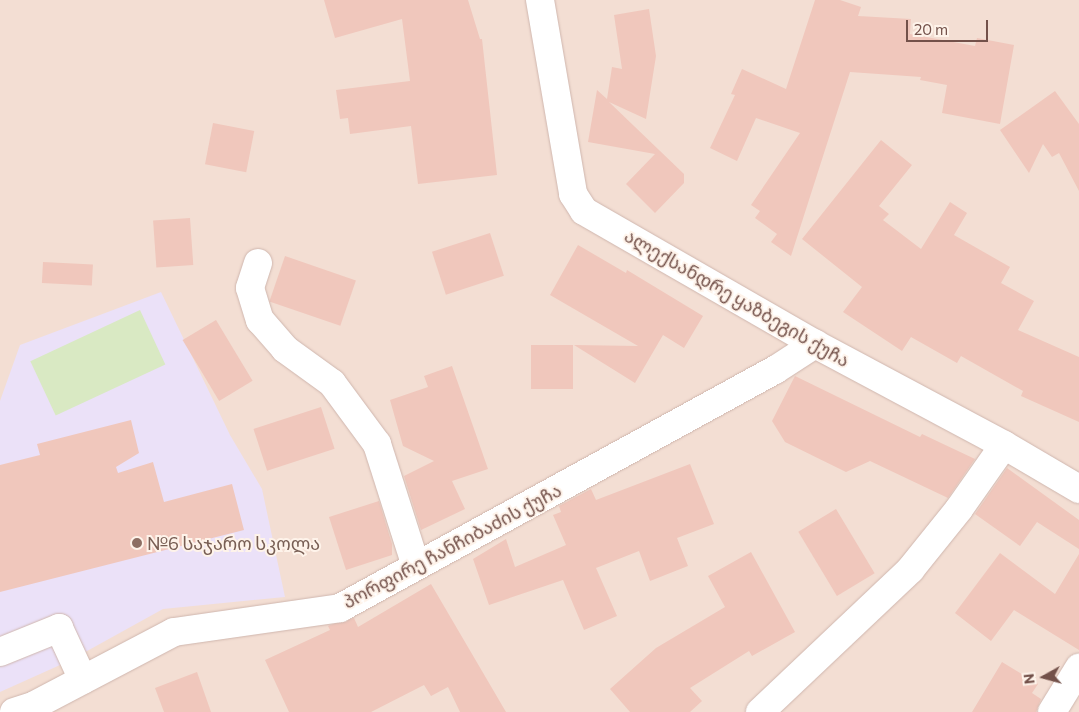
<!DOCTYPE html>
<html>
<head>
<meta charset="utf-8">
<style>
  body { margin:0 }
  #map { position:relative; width:1079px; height:712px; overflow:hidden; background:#fbeee4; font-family:Commissioner,"Noto Sans Georgian",sans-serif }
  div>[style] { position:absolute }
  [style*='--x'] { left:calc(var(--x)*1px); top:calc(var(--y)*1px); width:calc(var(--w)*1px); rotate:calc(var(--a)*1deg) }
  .residential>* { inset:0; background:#f3ded3; transform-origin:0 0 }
  .education>* { inset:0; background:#ebe1f8 }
  .green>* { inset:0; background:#d9e9c3; transform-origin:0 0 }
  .building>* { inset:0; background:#f0c7bc; transform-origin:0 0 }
  .roads { filter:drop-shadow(0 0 1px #cfb6ae) drop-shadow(0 0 1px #cfb6ae) }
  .minor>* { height:28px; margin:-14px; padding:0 14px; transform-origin:14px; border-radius:14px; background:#fff }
  .dots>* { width:14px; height:14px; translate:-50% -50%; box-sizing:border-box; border:2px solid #fef3ea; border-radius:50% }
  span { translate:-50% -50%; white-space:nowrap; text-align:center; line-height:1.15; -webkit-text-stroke:4px #fef3ea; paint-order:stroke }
  .street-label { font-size:18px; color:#73514a }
  .education-label { font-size:18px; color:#785e54 }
  .left { translate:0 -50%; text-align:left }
  .north { position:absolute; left:1019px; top:652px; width:50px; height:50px; -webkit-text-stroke:4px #fef3ea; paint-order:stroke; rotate:263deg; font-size:14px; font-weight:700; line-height:20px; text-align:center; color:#73514a }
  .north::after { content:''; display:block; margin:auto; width:18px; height:22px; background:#73514a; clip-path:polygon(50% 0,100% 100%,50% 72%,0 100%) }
  .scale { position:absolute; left:906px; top:20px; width:82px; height:22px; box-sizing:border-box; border:2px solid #73514a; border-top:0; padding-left:6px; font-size:15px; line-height:18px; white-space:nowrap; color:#73514a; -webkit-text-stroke:4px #fef3ea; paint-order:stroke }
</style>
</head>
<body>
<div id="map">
  <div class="residential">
    <i style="left:0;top:0;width:1079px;height:712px"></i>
  </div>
  <div class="education">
    <i style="clip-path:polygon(161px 292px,230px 435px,262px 489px,285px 597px,163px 609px,69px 661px,0 692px,0 401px,20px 345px)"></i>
  </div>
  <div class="green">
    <i style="left:140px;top:310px;width:60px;height:121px;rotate:65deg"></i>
  </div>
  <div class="building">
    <i style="clip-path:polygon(324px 0,468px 0,480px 39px,482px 39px,497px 175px,418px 184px,411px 126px,350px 134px,348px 118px,340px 119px,336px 90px,410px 81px,402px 19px,335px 38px)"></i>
    <i style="clip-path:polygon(815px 0,840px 0,861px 7px,858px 16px,911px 19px,910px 34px,975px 46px,977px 38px,1014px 45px,1000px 124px,942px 113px,947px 85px,920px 80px,921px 77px,850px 72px,791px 256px,771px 242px,777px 234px,755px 218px,760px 211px,751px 205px,800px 133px,756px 118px,737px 161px,710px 148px,735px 95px,731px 94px,742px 69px,786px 89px)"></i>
    <i style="clip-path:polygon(649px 9px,656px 56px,646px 119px,609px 102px,684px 174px,684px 183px,655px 213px,626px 184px,655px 154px,588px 142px,597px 90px,607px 99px,612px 67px,622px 69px,614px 15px)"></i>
    <i style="clip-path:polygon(1055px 91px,1079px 124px,1079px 191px,1059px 153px,1052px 157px,1043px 144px,1029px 173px,1000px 130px)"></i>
    <i style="left:213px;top:123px;width:42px;height:42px;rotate:11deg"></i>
    <i style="clip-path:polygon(881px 140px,912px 165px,879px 206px,889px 214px,883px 220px,921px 249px,950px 202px,967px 213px,954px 235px,1010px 267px,1001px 283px,1034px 301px,1018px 330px,1079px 357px,1079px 422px,1021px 396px,1023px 391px,961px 356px,957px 363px,911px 337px,902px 351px,843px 312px,862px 287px,802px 239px)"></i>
    <i style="left:190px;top:218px;width:47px;height:37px;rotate:86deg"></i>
    <i style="left:490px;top:233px;width:45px;height:61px;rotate:72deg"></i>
    <i style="clip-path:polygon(578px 245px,626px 273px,627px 270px,703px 316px,684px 348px,663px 335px,635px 383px,574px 345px,638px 346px,550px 295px)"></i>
    <i style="left:285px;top:256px;width:75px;height:48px;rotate:19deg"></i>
    <i style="left:43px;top:262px;width:50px;height:21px;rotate:3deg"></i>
    <i style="left:216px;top:320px;width:71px;height:39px;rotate:59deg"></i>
    <i style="left:531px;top:345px;width:42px;height:44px"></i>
    <i style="clip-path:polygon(452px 366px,488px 469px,452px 481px,465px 509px,421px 530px,404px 476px,434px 461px,403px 446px,390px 400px,428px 387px,424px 376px)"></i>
    <i style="clip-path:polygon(795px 376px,920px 437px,922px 434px,975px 459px,948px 498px,870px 461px,846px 472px,785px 442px,772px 421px)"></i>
    <i style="left:321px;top:407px;width:44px;height:71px;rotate:72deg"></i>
    <i style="clip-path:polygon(131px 420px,139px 453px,116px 467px,118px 473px,153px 462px,164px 502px,232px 484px,244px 530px,0 592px,0 465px,40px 455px,37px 444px)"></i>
    <i style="clip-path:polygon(690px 464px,714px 524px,677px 538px,688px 566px,650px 581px,639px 551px,596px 568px,617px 616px,584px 630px,563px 580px,489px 605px,473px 559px,506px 539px,515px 567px,566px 545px,553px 515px,561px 512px,559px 506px,591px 489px,596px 500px)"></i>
    <i style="clip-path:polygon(1007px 468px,1079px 520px,1079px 549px,1037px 522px,1020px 546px,975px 514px)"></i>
    <i style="clip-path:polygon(379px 501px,392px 544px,392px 555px,346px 570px,329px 517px)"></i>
    <i style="left:836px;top:509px;width:75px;height:44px;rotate:59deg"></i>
    <i style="clip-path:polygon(751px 552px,795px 632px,752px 656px,749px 651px,690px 688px,702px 701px,690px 712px,630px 712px,610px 689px,656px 648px,725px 607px,708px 576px)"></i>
    <i style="clip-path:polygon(1000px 553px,1055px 594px,1079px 554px,1079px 650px,1014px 610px,991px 641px,955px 613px)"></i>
    <i style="clip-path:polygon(431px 584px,506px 712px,460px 712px,448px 687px,431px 696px,424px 685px,371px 712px,289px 712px,265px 660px,330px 630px,328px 626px,330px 625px,354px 618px,358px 627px)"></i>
    <i style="clip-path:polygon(1002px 662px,1038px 684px,1032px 693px,1041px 699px,1036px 712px,972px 712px)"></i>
    <i style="clip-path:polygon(197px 672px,211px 712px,164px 712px,155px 688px)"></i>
  </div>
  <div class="roads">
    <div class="minor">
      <i style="--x:540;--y:0;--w:197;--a:80.3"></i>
      <i style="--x:573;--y:194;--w:20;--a:57"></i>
      <i style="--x:584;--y:211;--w:267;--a:29.9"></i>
      <i style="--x:815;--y:344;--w:214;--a:28.1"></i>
      <i style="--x:1004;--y:445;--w:87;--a:30.4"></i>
      <i style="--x:258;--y:263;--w:26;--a:108"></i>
      <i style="--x:250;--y:288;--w:34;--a:73"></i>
      <i style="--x:260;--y:320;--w:38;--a:49"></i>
      <i style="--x:285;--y:349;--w:58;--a:35.9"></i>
      <i style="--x:332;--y:383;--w:76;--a:53.6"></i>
      <i style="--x:377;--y:444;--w:128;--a:72.3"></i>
      <i style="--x:0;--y:652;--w:64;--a:-22.1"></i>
      <i style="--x:59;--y:628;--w:57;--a:65.2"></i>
      <i style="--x:14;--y:712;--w:22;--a:-18"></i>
      <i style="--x:35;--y:705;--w:157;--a:-27.7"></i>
      <i style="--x:174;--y:632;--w:168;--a:-8.2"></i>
      <i style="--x:340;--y:608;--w:496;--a:-28.7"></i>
      <i style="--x:775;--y:370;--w:48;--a:-33"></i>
      <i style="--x:760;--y:712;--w:207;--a:-43.4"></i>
      <i style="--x:910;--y:570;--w:78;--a:-51.2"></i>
      <i style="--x:959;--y:509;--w:78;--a:-54.9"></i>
      <i style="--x:1052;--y:712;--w:52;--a:-58.5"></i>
    </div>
  </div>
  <div class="dots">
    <i style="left:137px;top:543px;background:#8d6e63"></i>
  </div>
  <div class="street-label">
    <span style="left:737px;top:298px;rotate:30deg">ალექსანდრე ყაზბეგის ქუჩა</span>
    <span style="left:452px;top:546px;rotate:-28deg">პორფირე ჩანჩიბაძის ქუჩა</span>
  </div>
  <div class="education-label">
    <span class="left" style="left:147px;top:543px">№6 საჯარო სკოლა</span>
  </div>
  <div class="north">N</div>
  <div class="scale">20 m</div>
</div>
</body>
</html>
